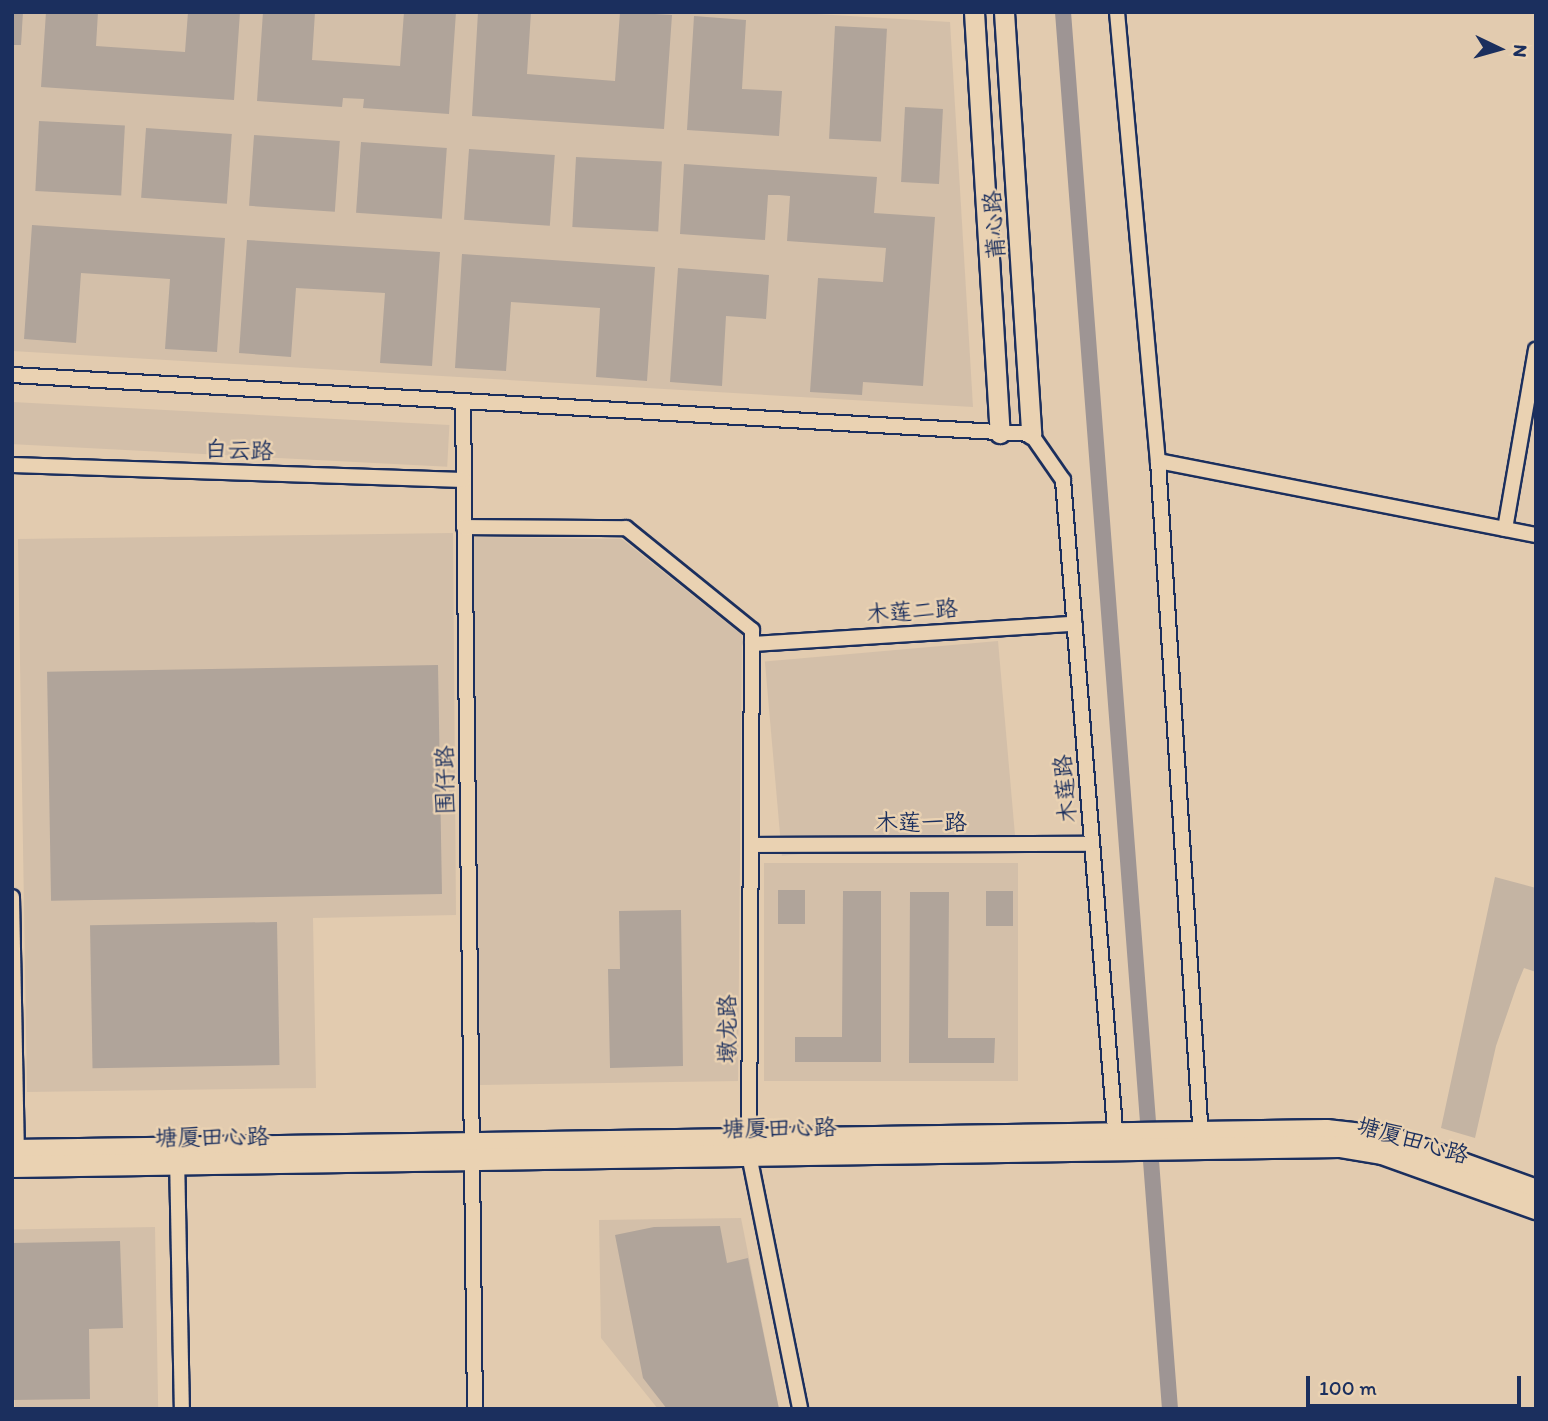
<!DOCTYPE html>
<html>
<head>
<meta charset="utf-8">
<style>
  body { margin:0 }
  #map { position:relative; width:1548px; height:1421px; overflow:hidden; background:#e2cbaf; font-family:Itim,"LXGW WenKai TC",sans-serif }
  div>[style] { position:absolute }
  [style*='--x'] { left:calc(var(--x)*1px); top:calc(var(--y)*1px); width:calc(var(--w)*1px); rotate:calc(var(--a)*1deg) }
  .built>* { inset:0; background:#d3bfa9; transform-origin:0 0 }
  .green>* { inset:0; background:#c4b4a3 }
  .canal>* { height:16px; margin:-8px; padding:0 8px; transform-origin:8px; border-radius:8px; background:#9e9594 }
  .building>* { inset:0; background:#b0a49a; transform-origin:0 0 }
  .roads { filter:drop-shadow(2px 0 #1b2f5e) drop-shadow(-2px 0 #1b2f5e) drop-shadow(0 2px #1b2f5e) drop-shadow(0 -2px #1b2f5e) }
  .minor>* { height:14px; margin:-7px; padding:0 7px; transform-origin:7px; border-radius:7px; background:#ead2b2 }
  .tertiary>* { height:19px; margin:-9.5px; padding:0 9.5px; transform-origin:9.5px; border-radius:9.5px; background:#ead2b2 }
  .secondary>* { height:21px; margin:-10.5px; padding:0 10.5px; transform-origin:10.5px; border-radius:10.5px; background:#ead2b2 }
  span { translate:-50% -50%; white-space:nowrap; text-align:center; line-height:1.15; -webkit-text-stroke:5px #ead2b2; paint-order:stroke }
  .street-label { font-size:23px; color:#1b2f5e }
  .frame { position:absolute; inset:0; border:14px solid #1b2f5e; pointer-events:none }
  .north { position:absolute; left:1464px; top:14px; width:70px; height:70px; -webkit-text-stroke:5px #ead2b2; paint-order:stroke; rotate:95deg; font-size:19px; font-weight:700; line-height:28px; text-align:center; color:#1b2f5e }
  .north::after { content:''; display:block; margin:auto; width:24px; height:32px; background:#1b2f5e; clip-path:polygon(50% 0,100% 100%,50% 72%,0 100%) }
  .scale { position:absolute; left:1306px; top:1376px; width:215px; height:32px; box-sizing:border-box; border:4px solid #1b2f5e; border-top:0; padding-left:9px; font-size:21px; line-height:24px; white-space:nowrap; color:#1b2f5e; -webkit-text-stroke:5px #ead2b2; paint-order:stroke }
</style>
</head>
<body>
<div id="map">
  <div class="built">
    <div style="clip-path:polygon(12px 12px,783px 12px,950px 22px,973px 407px,12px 351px)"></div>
    <div style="left:12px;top:402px;width:438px;height:42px;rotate:3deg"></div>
    <div style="clip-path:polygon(453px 533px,456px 915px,313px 918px,316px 1088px,27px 1092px,18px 539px)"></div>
    <div style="clip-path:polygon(473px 537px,622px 539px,742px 635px,738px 1081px,480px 1085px)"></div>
    <div style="left:998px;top:641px;width:195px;height:234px;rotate:85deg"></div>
    <div style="left:764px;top:863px;width:254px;height:218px"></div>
    <div style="clip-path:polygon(741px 1218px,779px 1409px,658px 1409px,601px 1338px,599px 1220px)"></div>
    <div style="left:155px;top:1227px;width:182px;height:143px;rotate:89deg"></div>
  </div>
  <div class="green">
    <div style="clip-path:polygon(1495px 877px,1536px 888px,1536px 972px,1524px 968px,1517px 985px,1496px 1046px,1475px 1138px,1441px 1128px)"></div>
  </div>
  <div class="canal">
    <div style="--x:1063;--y:12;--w:1401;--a:85.62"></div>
  </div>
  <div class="building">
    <div style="clip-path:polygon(12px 12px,23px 12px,21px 45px,12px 45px)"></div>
    <div style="clip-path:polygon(46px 12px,98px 12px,96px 46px,185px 52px,188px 12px,240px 12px,234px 100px,41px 87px)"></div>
    <div style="clip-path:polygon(263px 12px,315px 12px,312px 60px,400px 66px,404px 12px,456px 12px,449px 114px,363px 108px,364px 99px,343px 98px,342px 107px,257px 101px)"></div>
    <div style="clip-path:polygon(478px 12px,531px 12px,527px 74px,615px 81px,620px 12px,672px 15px,664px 129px,472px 116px)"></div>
    <div style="clip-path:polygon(694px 16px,746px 20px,742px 89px,782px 91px,779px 136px,687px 130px)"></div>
    <div style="left:835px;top:26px;width:52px;height:113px;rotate:3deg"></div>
    <div style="left:905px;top:107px;width:38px;height:75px;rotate:3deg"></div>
    <div style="left:39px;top:121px;width:86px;height:70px;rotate:3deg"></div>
    <div style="left:146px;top:128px;width:86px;height:70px;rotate:4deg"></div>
    <div style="left:254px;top:135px;width:86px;height:71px;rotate:4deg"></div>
    <div style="left:361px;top:142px;width:86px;height:71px;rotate:4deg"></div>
    <div style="left:469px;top:149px;width:86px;height:71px;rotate:4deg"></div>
    <div style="left:576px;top:157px;width:86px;height:70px;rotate:3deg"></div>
    <div style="clip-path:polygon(684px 164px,877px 177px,874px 213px,935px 217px,923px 386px,863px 382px,862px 395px,810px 392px,818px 278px,883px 282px,886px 248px,787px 241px,790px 196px,779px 195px,768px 195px,765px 240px,680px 234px)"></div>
    <div style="clip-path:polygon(32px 225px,225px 238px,217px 352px,165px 349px,170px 279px,81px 273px,76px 343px,24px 339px)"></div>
    <div style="clip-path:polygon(247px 240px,440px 252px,432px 366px,380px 363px,385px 293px,296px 288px,291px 357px,239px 353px)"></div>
    <div style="clip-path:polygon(462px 254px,655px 267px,647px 381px,596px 377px,600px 308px,511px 302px,506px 371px,455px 368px)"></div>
    <div style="clip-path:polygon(678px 268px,769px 275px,766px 319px,726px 316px,722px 386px,670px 382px)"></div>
    <div style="left:438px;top:665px;width:229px;height:391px;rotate:89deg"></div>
    <div style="left:778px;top:890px;width:27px;height:34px"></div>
    <div style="clip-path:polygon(843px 891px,881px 891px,881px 1062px,795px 1062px,795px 1037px,842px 1037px)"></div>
    <div style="left:986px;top:891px;width:27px;height:35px"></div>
    <div style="clip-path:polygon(910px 892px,949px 892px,948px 1038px,995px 1038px,994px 1063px,909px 1063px)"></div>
    <div style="clip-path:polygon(681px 910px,683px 1066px,610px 1068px,608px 969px,620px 969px,619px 911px)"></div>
    <div style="left:277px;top:922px;width:143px;height:187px;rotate:89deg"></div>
    <div style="clip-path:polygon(720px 1226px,727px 1263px,748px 1258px,779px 1409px,667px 1409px,643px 1378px,615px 1235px,654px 1227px)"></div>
    <div style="clip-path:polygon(120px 1241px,123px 1328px,89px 1329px,90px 1399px,12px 1400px,12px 1243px)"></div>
  </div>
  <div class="roads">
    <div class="minor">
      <div style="--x:1117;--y:12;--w:451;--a:84.8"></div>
      <div style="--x:1158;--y:461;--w:678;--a:86.37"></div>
      <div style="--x:12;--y:375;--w:1021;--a:3.31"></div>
      <div style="--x:1031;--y:434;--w:56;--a:55.2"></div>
      <div style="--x:1063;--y:480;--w:663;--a:85.42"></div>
      <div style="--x:463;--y:401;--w:1008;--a:89.32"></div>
      <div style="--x:1158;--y:461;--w:385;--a:11.1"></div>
      <div style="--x:12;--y:465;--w:452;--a:1.9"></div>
      <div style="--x:464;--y:527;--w:162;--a:0.4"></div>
      <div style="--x:626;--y:528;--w:162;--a:39"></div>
      <div style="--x:752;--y:630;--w:525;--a:90.33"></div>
      <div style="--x:749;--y:1155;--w:259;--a:78.6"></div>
      <div style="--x:1505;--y:529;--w:182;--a:-80.2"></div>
      <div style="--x:752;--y:644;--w:323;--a:-3.6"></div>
      <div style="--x:751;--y:845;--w:341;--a:-0.2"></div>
      <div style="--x:12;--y:897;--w:261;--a:88.9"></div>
      <div style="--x:177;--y:1155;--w:254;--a:88.9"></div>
    </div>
    <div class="tertiary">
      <div style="--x:974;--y:12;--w:422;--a:86.5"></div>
      <div style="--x:1004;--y:12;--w:423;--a:86.3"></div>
    </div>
    <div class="secondary">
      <div style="--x:12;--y:1150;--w:1314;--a:-0.87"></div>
      <div style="--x:1326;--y:1130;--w:63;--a:6.3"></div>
      <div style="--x:1389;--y:1137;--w:156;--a:19.8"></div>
      <div style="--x:12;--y:1166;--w:1327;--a:-0.86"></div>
      <div style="--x:1339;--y:1146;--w:44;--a:9.2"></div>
      <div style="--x:1382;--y:1153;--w:164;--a:19.7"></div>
    </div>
  </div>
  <div class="street-label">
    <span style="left:994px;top:225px;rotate:-94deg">莆心路</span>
    <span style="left:239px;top:450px;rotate:2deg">白云路</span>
    <span style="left:912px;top:611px;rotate:-4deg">木莲二路</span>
    <span style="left:445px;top:780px;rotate:-91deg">围仔路</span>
    <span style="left:1065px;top:789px;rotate:-95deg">木莲路</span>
    <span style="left:921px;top:822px">木莲一路</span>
    <span style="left:727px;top:1029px;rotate:-90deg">墩龙路</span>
    <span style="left:779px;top:1128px;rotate:-1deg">塘厦田心路</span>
    <span style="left:212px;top:1137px;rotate:-1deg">塘厦田心路</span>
    <span style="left:1413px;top:1140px;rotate:16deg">塘厦田心路</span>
  </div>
  <div class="frame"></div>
  <div class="north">N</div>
  <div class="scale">100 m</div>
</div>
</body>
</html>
